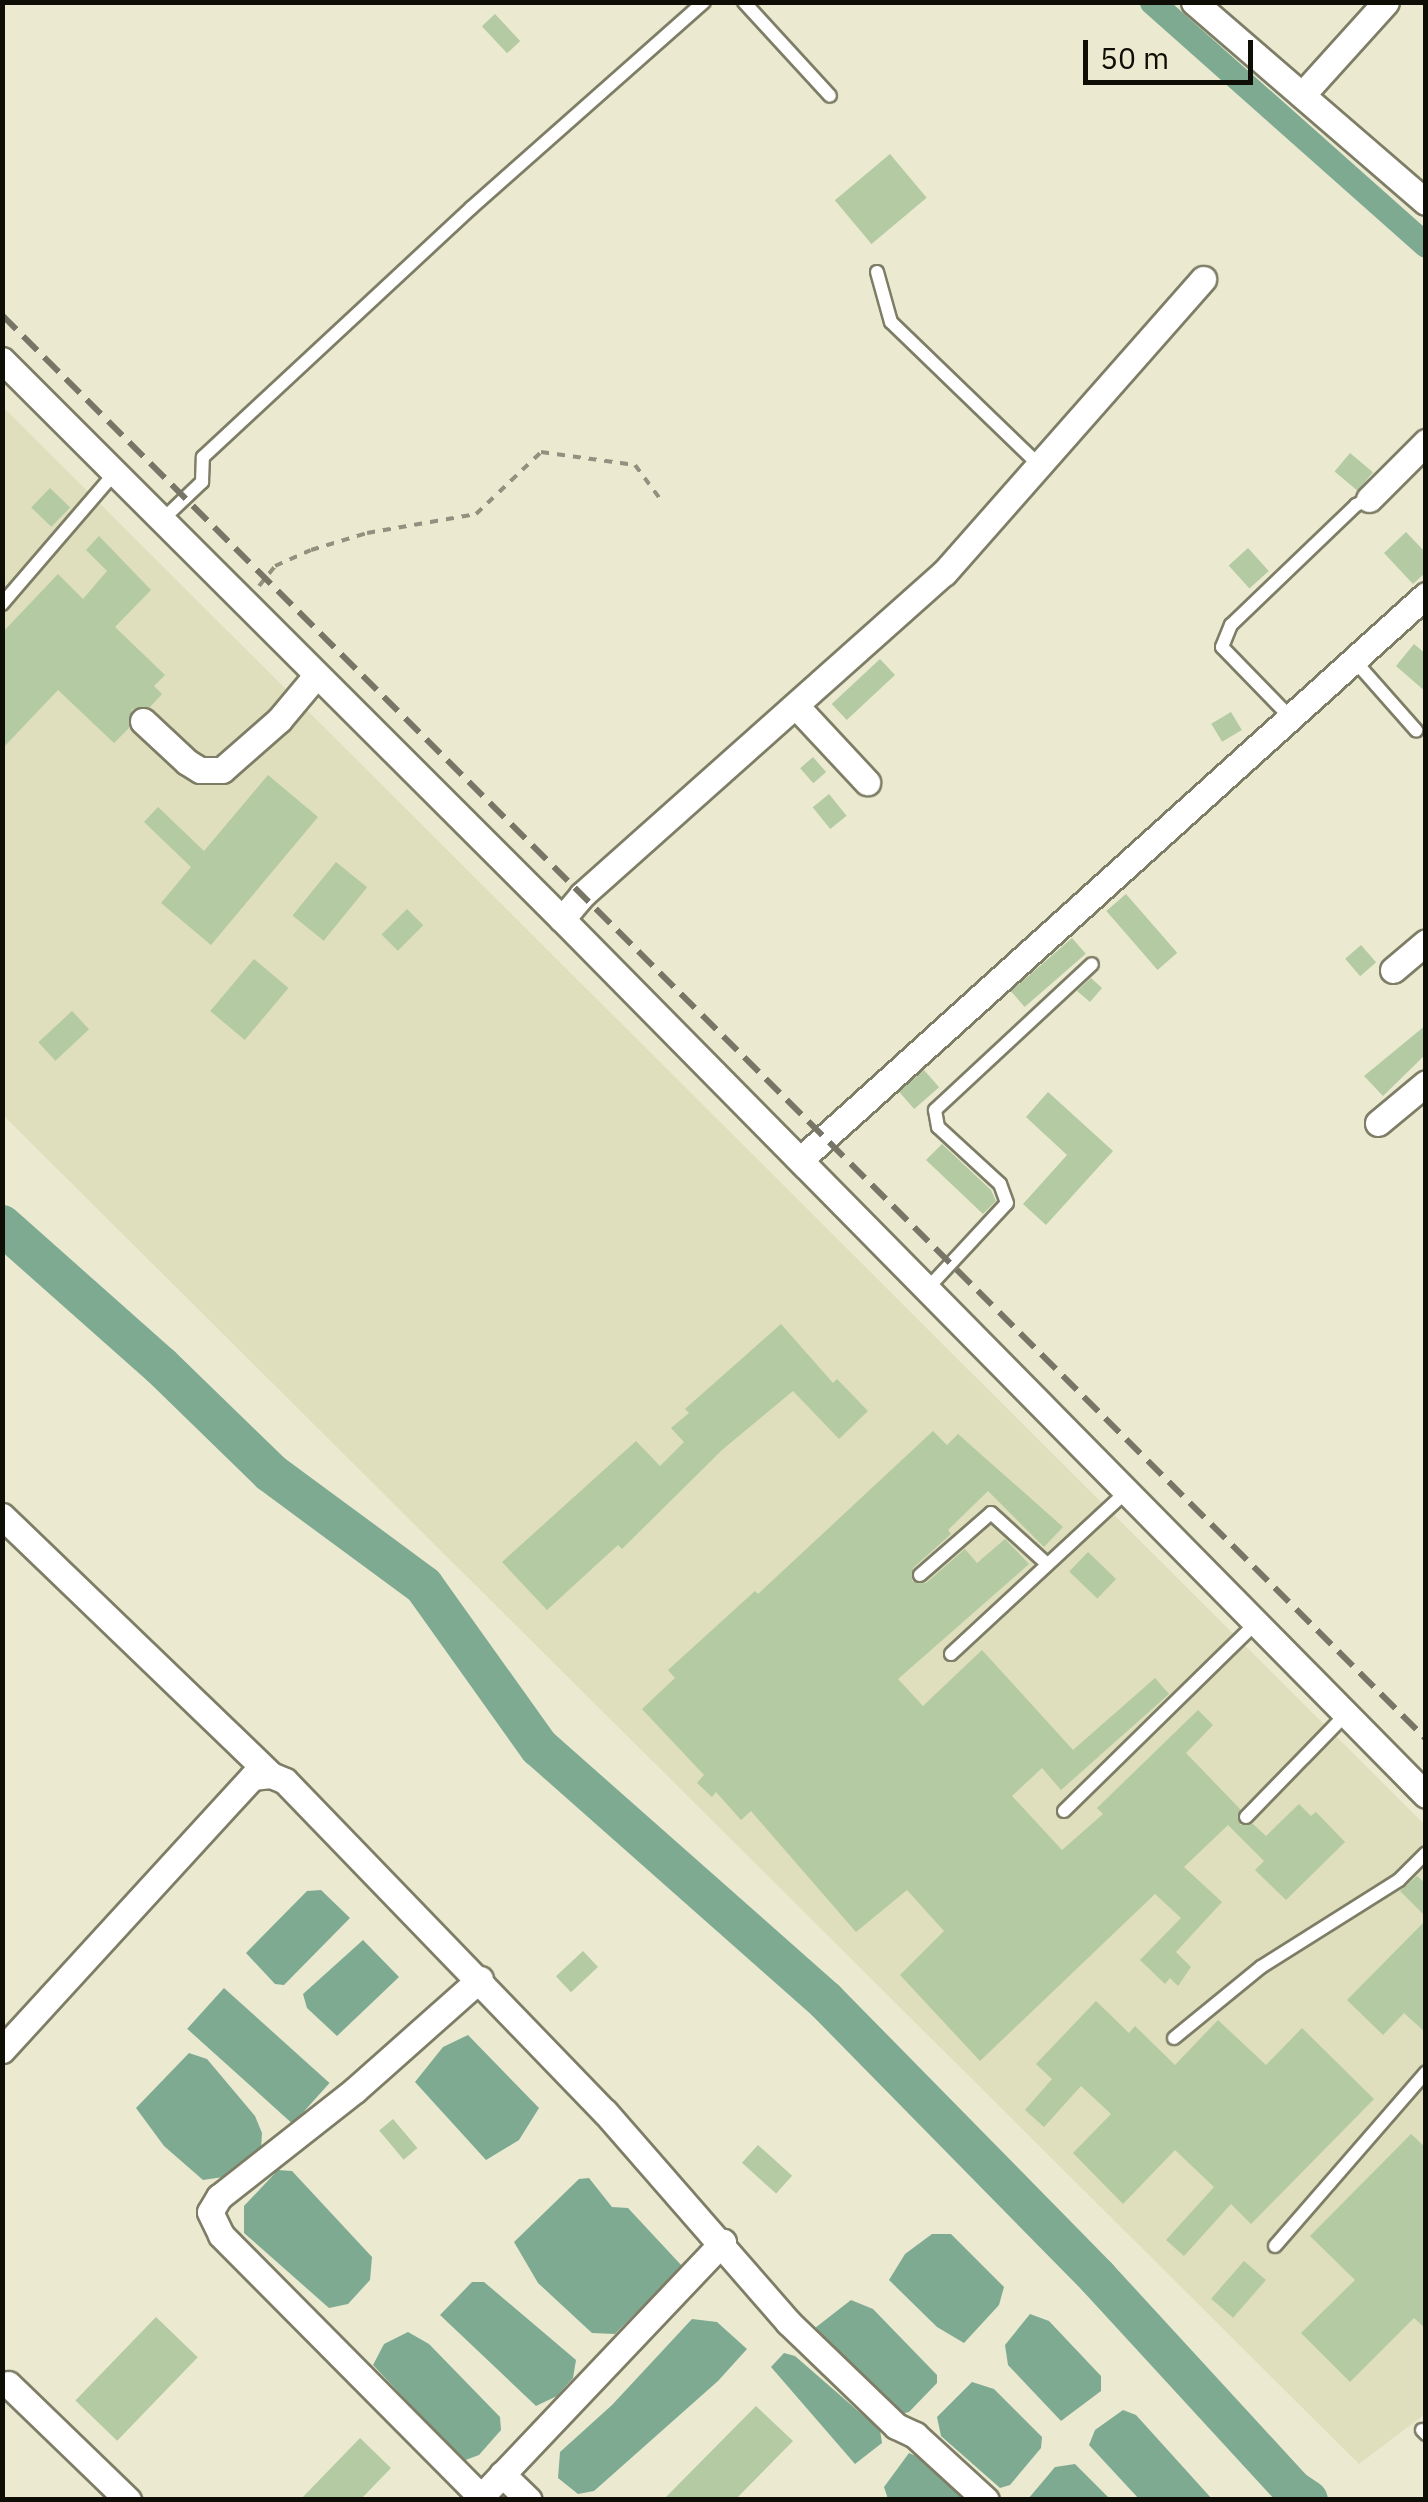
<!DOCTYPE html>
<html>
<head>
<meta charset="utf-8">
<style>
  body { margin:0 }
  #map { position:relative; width:1428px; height:2502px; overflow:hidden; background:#ebead0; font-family:"IBM Plex Sans",sans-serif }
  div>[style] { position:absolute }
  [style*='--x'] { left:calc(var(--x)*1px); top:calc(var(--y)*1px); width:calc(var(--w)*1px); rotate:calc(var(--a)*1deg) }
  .built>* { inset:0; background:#dfdebd }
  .water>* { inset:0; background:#7eaa92; transform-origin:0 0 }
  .canal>* { height:25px; margin:-12.5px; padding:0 12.5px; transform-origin:12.5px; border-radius:12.5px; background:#7eaa92 }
  .river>* { height:40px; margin:-20px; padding:0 20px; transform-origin:20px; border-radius:20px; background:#7eaa92 }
  .building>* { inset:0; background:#b3caa3; transform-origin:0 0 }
  .path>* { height:4px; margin-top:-2px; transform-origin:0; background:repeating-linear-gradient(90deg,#92917f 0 8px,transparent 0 16px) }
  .roads { filter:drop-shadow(2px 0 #7e7d66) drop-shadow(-2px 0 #7e7d66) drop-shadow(0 2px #7e7d66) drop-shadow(0 -2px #7e7d66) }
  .service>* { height:12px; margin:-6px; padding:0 6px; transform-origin:6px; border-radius:6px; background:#fff }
  .minor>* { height:25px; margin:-12.5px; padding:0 12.5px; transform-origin:12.5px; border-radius:12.5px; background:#fff }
  .rail>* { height:6px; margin-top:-3px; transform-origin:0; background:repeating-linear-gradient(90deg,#777666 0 20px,transparent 0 30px) }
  span { translate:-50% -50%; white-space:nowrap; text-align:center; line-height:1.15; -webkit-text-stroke:8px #ebead0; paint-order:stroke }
  .frame { position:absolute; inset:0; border:5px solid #0e0d06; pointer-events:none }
  .scale { position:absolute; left:1083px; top:40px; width:170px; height:45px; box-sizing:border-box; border:5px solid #0e0d06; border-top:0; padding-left:12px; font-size:30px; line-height:35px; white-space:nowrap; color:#0e0d06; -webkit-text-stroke:8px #ebead0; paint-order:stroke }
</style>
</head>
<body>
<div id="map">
  <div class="built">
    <div style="clip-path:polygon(2px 406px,1425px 1825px,1425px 2414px,1359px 2464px,3px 1115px)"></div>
  </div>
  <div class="water">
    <div style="clip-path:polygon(321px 1890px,350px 1918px,284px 1985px,275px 1984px,246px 1953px,307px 1891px)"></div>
    <div style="clip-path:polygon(363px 1940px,399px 1977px,337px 2036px,307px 2008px,303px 1994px)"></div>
    <div style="left:224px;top:1988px;width:142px;height:55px;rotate:42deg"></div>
    <div style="clip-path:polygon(468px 2035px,539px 2108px,519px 2140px,486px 2160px,415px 2082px,443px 2047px)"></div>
    <div style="clip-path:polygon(189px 2053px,207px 2059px,255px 2116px,262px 2133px,261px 2149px,230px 2176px,203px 2180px,164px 2146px,136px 2108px)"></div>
    <div style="clip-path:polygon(278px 2170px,292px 2171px,372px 2257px,370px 2280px,348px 2304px,329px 2308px,244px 2233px,244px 2206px)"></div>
    <div style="clip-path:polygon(589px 2178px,612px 2207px,628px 2208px,682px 2266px,615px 2334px,592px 2333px,538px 2283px,514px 2242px,579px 2179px)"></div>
    <div style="clip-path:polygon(932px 2234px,951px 2234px,1004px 2287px,999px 2305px,964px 2343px,937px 2327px,889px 2280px,905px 2254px)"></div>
    <div style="clip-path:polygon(472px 2282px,484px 2282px,576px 2360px,573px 2378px,557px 2396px,536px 2406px,440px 2315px)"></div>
    <div style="clip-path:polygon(851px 2300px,873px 2309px,937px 2375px,937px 2383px,909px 2412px,897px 2415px,816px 2341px,815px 2328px)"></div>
    <div style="clip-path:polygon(1030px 2314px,1049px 2321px,1101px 2376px,1101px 2391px,1061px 2421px,1008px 2365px,1005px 2345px)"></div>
    <div style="clip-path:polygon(692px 2319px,717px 2322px,747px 2349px,718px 2381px,594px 2491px,578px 2494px,558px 2478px,560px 2452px,612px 2405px)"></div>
    <div style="clip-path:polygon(408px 2332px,429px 2344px,500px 2417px,501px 2430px,479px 2455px,463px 2461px,373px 2365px,384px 2344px)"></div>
    <div style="clip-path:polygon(784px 2353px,795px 2356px,880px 2430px,882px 2443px,855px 2464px,771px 2367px)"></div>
    <div style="clip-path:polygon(972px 2382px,994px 2389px,1042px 2437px,1041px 2448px,1010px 2485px,1000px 2488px,941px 2436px,937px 2417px)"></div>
    <div style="clip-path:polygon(1123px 2410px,1136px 2415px,1212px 2499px,1139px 2499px,1089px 2445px,1095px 2430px)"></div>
    <div style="clip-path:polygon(909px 2453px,921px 2458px,965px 2499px,888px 2499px,884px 2487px)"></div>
    <div style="clip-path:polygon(1075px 2464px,1110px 2499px,1028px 2499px,1055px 2467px)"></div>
  </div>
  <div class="canal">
    <div style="--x:1152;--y:2;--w:366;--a:41.6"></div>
  </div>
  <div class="river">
    <div style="--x:2;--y:1225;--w:213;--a:41.6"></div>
    <div style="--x:161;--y:1366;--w:153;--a:44.2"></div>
    <div style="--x:271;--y:1473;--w:190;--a:36.4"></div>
    <div style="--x:424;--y:1586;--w:198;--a:54.5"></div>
    <div style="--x:539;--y:1747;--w:383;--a:41.5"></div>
    <div style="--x:826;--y:2001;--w:388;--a:45.5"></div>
    <div style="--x:1098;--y:2278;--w:288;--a:47.4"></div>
    <div style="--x:1293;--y:2490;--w:18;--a:34"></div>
  </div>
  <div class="building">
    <div style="left:495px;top:14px;width:37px;height:18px;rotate:47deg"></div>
    <div style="left:890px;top:154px;width:57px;height:72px;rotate:50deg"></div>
    <div style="left:1350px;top:453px;width:30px;height:24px;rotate:40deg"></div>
    <div style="left:50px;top:488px;width:28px;height:27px;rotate:44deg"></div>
    <div style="clip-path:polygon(1406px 532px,1426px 553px,1426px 572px,1413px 584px,1384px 553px)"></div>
    <div style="clip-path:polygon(99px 536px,151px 590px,115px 627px,165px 675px,154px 686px,162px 694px,150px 707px,132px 709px,129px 728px,114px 743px,58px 690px,2px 749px,2px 633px,58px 574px,83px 599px,107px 571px,86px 550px)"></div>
    <div style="left:1248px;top:548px;width:31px;height:26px;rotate:48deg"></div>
    <div style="clip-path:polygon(1414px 644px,1426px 654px,1426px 692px,1396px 666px)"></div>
    <div style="left:880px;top:659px;width:22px;height:66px;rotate:47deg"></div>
    <div style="left:1231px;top:712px;width:21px;height:23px;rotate:59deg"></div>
    <div style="left:813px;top:757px;width:20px;height:17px;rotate:49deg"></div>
    <div style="clip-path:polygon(268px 775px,318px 817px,211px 945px,161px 903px,191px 867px,144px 822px,158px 807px,204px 851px)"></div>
    <div style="left:829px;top:794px;width:28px;height:21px;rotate:51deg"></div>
    <div style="left:336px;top:862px;width:40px;height:69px;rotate:39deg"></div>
    <div style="left:1126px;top:894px;width:78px;height:26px;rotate:49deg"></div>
    <div style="left:407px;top:909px;width:23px;height:36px;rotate:45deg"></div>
    <div style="left:1072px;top:938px;width:21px;height:81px;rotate:49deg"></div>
    <div style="left:1361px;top:945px;width:23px;height:21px;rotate:49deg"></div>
    <div style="left:254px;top:959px;width:45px;height:68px;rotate:40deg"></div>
    <div style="clip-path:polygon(1091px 978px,1102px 988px,1090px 1002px,1077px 991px)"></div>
    <div style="left:72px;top:1011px;width:25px;height:46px;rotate:47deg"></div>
    <div style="clip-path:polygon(1426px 1025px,1426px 1054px,1383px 1096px,1364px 1076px)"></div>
    <div style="left:924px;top:1070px;width:23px;height:33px;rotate:49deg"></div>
    <div style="clip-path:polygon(1048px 1092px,1113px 1151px,1046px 1225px,1023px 1204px,1067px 1155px,1026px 1117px)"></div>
    <div style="clip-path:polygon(942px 1144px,991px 1190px,996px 1201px,983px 1214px,926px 1160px)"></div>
    <div style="clip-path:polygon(781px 1324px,833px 1383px,837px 1379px,868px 1411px,839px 1439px,793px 1391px,722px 1450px,622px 1549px,618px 1545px,547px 1610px,502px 1562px,636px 1441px,660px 1466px,684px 1442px,671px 1428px,689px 1413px,685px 1409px)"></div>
    <div style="clip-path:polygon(933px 1431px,947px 1445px,958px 1434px,1063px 1527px,1044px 1547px,988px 1491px,948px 1530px,951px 1534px,913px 1568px,912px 1581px,926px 1583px,965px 1549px,977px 1563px,1005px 1539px,1029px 1564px,898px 1679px,923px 1706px,982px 1650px,1073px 1750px,1155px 1678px,1169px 1694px,1061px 1790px,1042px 1768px,1012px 1796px,1062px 1850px,1103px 1814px,1097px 1808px,1198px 1710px,1213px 1725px,1186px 1753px,1240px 1809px,1240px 1825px,1253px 1824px,1266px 1836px,1299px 1804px,1311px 1816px,1316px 1812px,1345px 1842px,1286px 1900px,1255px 1870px,1264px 1861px,1228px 1825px,1184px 1867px,1222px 1902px,1176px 1952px,1191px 1967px,1178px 1986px,1170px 1978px,1165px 1984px,1140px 1960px,1181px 1918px,1155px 1894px,980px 2061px,900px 1975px,944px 1931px,907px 1890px,856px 1932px,751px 1811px,741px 1820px,716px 1792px,712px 1797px,697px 1783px,704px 1775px,642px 1709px,675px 1678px,668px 1670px,755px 1591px,758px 1594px)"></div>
    <div style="left:1088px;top:1552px;width:39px;height:27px;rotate:44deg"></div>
    <div style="clip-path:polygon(1417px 1876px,1426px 1884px,1426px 1917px,1400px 1891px)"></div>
    <div style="clip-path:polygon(1426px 1920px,1426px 2033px,1404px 2013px,1383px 2035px,1347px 2000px)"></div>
    <div style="left:583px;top:1951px;width:22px;height:37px;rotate:47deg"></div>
    <div style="clip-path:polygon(1096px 2001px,1129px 2033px,1135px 2026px,1175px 2065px,1218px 2020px,1266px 2065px,1302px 2028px,1374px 2099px,1251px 2224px,1231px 2204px,1184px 2256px,1166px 2240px,1214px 2187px,1175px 2150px,1123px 2204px,1073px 2153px,1111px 2114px,1081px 2086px,1044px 2127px,1025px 2110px,1052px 2079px,1036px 2064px)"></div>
    <div style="left:393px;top:2119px;width:38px;height:18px;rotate:50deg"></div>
    <div style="clip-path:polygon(1411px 2134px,1426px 2148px,1426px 2329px,1414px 2318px,1350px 2382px,1301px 2333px,1355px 2280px,1310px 2236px)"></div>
    <div style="left:758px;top:2145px;width:46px;height:24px;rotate:42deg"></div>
    <div style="left:1244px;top:2261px;width:29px;height:50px;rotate:41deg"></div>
    <div style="left:156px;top:2317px;width:58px;height:116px;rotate:44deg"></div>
    <div style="clip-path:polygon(756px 2406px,793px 2441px,735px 2500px,663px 2500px)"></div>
    <div style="clip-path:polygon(360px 2438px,391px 2468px,360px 2500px,300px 2500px)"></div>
  </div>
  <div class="path">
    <div style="--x:259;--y:586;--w:26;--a:-51"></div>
    <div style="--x:275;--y:566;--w:39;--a:-24"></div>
    <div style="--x:311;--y:550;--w:59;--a:-16.9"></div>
    <div style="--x:367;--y:533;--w:111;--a:-9.9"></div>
    <div style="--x:476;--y:514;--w:90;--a:-43.6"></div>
    <div style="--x:541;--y:452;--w:95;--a:7.9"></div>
    <div style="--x:635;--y:465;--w:44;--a:53.4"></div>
  </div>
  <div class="roads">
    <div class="service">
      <div style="--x:744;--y:2;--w:127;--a:47.5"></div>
      <div style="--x:877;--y:272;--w:52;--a:74.4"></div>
      <div style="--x:891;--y:322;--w:206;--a:44"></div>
      <div style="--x:161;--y:521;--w:57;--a:-43.6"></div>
      <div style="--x:202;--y:482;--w:25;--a:-88"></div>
      <div style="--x:203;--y:457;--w:366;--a:-42.9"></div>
      <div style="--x:471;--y:208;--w:311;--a:-41.5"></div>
      <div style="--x:2;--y:604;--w:172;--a:-49.3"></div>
      <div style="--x:1354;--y:660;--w:94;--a:48.5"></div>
      <div style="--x:1291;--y:718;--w:99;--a:-134.2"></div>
      <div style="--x:1222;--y:647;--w:24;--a:-68"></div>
      <div style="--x:1231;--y:625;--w:173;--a:-43.8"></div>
      <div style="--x:1356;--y:505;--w:14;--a:-25"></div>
      <div style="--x:927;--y:1289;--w:117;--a:-47.1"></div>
      <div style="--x:1007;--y:1203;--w:20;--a:-110"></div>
      <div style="--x:1000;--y:1184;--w:84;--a:-137.4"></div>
      <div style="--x:938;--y:1127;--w:17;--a:-100"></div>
      <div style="--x:935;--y:1110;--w:214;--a:-42.9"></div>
      <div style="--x:920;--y:1575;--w:94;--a:-41.1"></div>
      <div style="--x:991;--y:1513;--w:76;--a:42.3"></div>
      <div style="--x:951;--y:1654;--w:238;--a:-42.8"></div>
      <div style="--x:1064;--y:1811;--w:267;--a:-44.4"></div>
      <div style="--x:1246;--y:1817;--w:144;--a:-45.8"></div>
      <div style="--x:1174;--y:2038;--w:112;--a:-39.2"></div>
      <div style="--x:1261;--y:1967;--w:163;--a:-32.2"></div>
      <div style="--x:1399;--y:1880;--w:38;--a:-45"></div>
      <div style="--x:1275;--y:2246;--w:230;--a:-49"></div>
      <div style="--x:1422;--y:2430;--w:6;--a:45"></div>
    </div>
    <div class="minor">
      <div style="--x:1194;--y:2;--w:306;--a:40.8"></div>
      <div style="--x:1302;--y:95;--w:125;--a:-47.9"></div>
      <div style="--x:2;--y:360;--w:791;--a:44.95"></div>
      <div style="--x:562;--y:919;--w:1230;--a:45.4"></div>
      <div style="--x:1369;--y:499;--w:81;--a:-45"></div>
      <div style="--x:797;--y:707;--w:103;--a:47"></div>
      <div style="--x:143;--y:721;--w:60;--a:43"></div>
      <div style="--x:187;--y:762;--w:15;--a:32"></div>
      <div style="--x:200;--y:770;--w:22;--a:0"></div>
      <div style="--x:222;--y:770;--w:76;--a:-41.3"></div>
      <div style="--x:279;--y:720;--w:56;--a:-50.1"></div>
      <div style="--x:562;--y:919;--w:31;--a:-50"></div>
      <div style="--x:582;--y:895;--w:484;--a:-41.7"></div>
      <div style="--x:944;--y:573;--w:392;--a:-48.6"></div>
      <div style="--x:1393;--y:970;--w:43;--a:-40.3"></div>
      <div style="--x:1378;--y:1123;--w:62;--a:-39.8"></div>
      <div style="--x:800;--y:1160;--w:843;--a:-42.07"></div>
      <div style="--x:2;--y:1516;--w:373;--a:43.9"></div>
      <div style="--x:480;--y:1979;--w:167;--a:138.4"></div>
      <div style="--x:355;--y:2090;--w:173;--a:141.8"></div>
      <div style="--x:219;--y:2197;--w:17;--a:121"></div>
      <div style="--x:210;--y:2212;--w:25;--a:64"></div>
      <div style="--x:221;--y:2235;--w:369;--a:45.2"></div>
      <div style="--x:2;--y:2050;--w:370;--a:-47.5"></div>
      <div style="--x:252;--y:1777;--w:19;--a:-6"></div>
      <div style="--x:271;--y:1775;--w:15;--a:23"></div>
      <div style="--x:285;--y:1781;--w:460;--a:46"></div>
      <div style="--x:605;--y:2112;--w:279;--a:48.9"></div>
      <div style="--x:788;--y:2322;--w:150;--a:43.9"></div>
      <div style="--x:896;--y:2426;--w:21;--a:25"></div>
      <div style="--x:915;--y:2435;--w:96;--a:42.5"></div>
      <div style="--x:8;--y:2384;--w:167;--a:44"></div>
      <div style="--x:502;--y:2474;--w:37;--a:44"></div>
      <div style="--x:478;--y:2500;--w:356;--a:-46.5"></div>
    </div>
  </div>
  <div class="rail">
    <div style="--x:2;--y:315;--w:2014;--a:45"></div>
  </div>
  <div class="frame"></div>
  <div class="scale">50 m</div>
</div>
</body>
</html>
